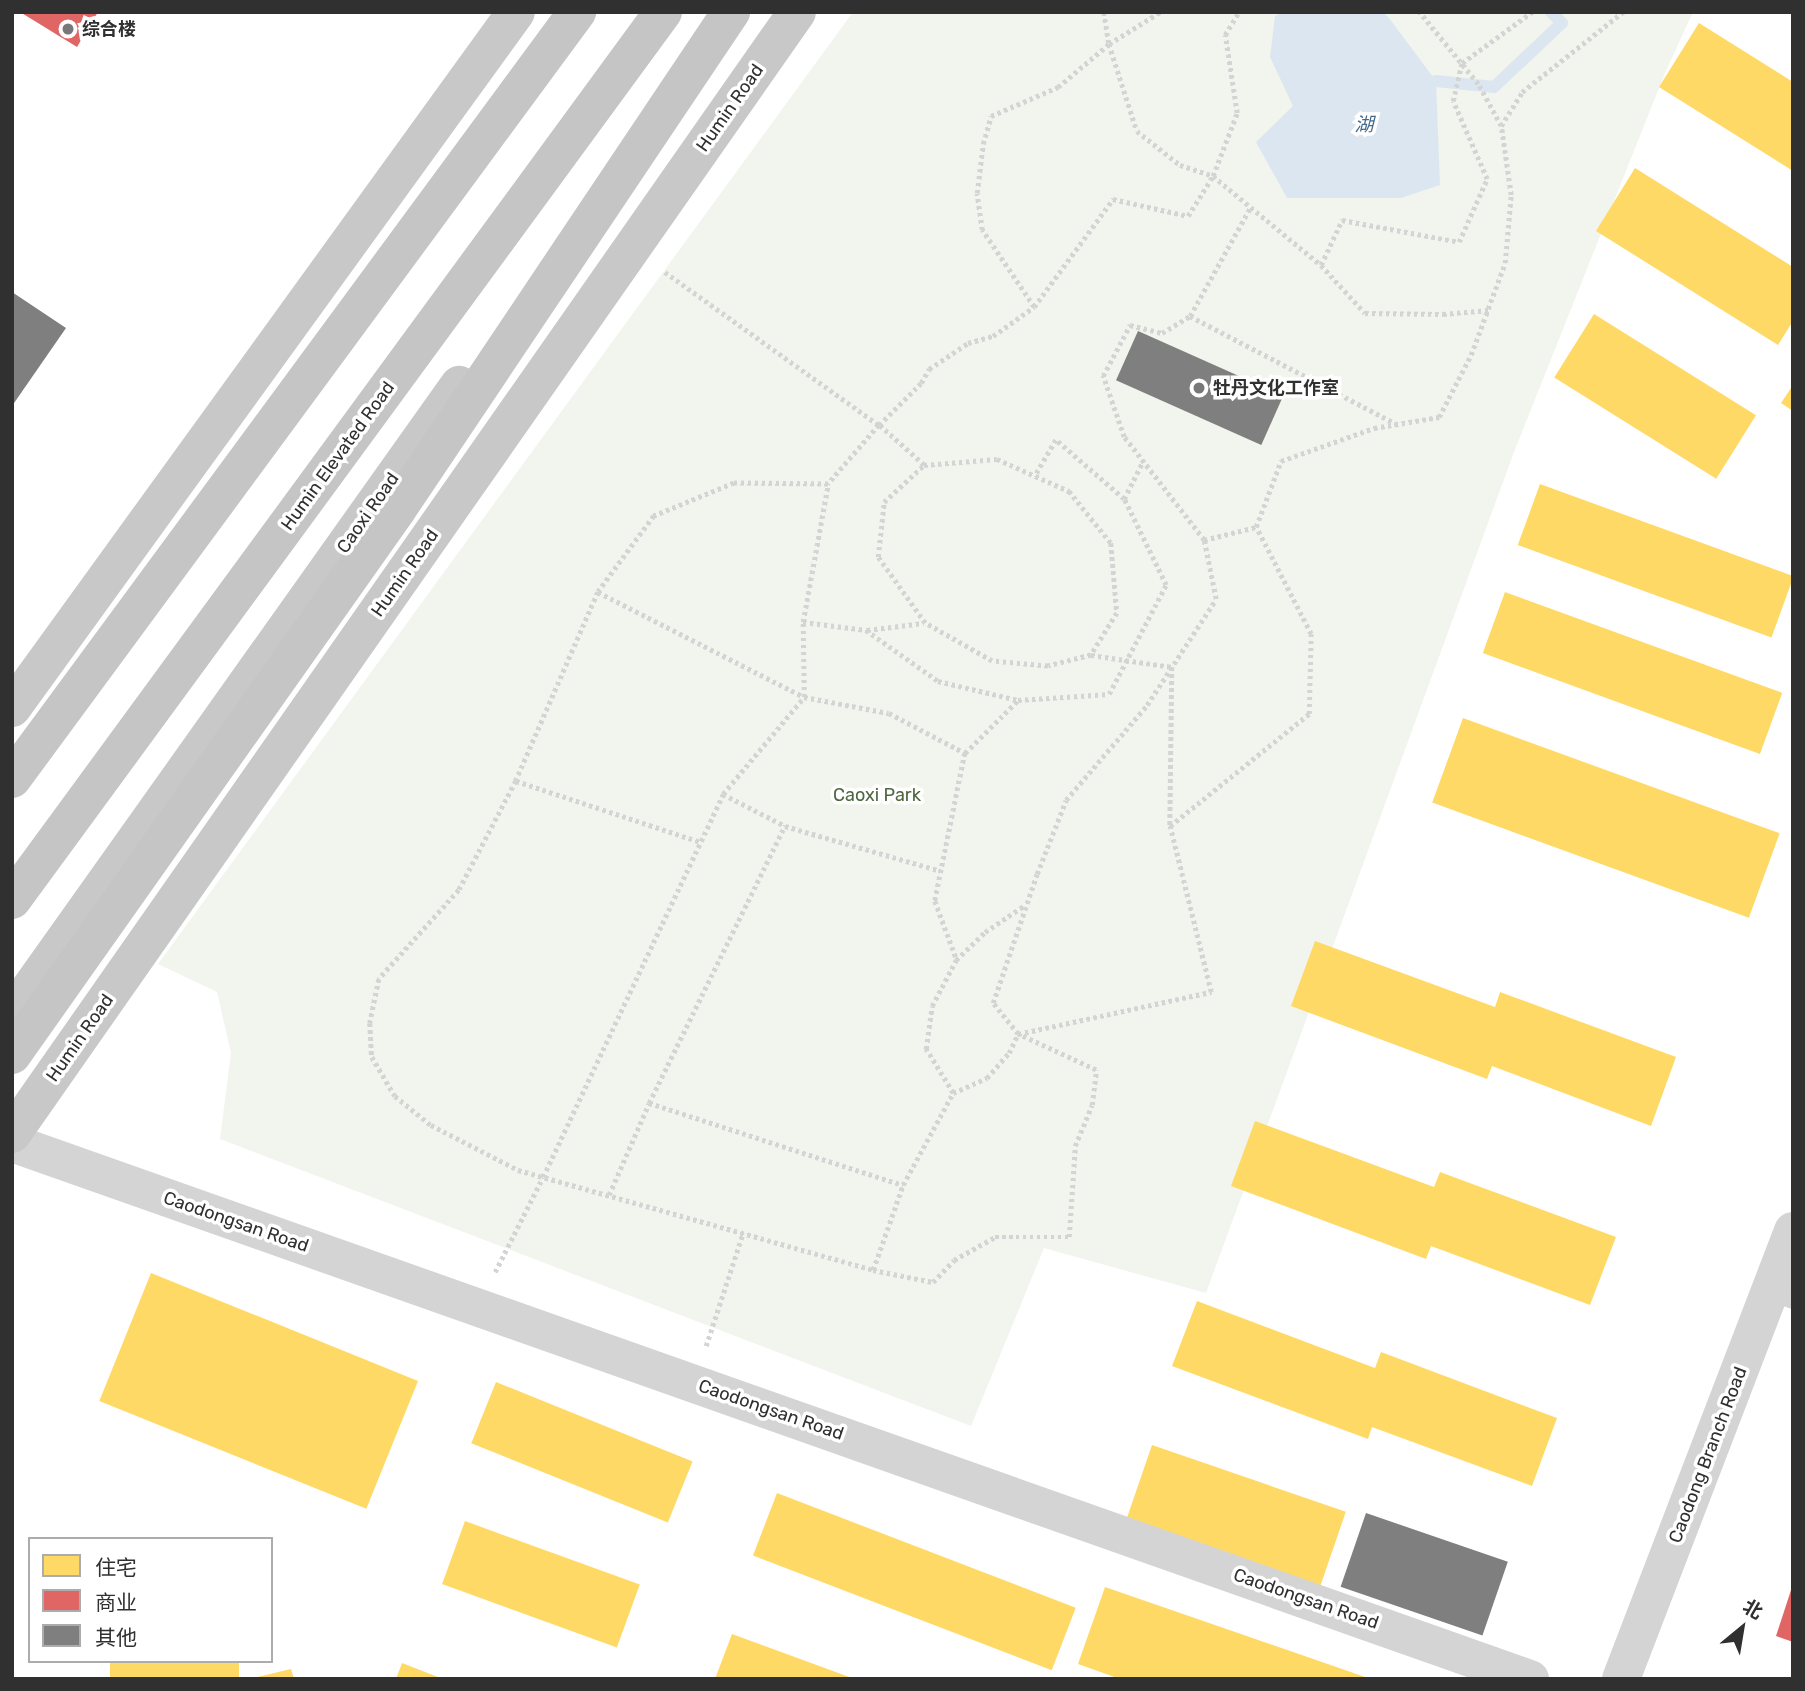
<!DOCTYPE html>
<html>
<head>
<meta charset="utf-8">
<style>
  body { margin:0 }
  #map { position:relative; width:1805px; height:1691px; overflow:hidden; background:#fff; font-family:Rubik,"Noto Sans SC",sans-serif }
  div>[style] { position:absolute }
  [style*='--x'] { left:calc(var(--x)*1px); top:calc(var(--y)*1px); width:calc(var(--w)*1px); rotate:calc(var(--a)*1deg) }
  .green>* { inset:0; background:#f1f5ed }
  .water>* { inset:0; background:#dce6f0 }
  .homes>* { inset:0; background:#ffd966; transform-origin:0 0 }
  .shops>* { inset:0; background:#e06666 }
  .stream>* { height:12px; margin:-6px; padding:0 6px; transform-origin:6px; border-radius:6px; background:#dce6f0 }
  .building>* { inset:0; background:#7f7f7f; transform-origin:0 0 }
  .path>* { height:4.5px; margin-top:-2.25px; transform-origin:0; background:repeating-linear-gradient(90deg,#d4d4d4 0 3.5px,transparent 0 7px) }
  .service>* { height:21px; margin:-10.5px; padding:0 10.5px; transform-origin:10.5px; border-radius:10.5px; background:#d4d4d4 }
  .minor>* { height:38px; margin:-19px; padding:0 19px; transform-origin:19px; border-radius:19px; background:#d4d4d4 }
  .primary>* { height:38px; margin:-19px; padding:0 19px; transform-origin:19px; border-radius:19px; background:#c8c8c8 }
  .trunk>* { height:38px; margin:-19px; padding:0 19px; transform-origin:19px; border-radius:19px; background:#c5c5c5 }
  .dots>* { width:19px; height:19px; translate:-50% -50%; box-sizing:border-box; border:4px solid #fff; border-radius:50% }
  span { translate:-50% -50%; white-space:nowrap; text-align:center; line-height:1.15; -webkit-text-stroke:7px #fff; paint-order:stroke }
  .poi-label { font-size:18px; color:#303030; font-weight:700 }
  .left { translate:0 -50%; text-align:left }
  .street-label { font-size:18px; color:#303030 }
  .park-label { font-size:18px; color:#506840 }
  .water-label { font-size:19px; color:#446a8c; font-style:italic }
  .frame { position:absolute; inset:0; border:14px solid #303030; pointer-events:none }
  .legend { position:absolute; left:28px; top:1537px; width:245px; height:126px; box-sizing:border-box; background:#fff; border:2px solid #acacac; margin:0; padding:9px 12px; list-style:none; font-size:21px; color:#303030 }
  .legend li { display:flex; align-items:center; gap:14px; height:35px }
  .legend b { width:35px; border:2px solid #acacac }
  .north { position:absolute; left:1707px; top:1593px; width:70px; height:70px; -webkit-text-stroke:5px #fff; paint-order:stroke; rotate:30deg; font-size:19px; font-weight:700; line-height:28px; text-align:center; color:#303030 }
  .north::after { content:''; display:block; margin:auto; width:24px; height:32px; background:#303030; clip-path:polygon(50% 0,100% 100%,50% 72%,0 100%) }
</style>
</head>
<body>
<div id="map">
  <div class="green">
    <div style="clip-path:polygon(853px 12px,1693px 12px,1665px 73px,1514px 452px,1206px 1293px,1044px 1248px,971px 1426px,220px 1139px,231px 1053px,217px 992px,158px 964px)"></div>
  </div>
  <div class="water">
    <div style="clip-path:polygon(1282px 12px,1383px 12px,1389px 18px,1436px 81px,1440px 185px,1401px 198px,1287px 198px,1256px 142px,1293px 106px,1270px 57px,1275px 16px)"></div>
  </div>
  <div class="homes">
    <div style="clip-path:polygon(1699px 23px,1793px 82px,1793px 171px,1659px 87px)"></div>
    <div style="clip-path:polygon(1635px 168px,1793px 267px,1793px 321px,1778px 345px,1596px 231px)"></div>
    <div style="left:1594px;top:314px;width:191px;height:75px;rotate:32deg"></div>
    <div style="clip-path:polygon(1793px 385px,1793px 411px,1781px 403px)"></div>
    <div style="left:1540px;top:484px;width:270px;height:65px;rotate:20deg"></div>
    <div style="left:1505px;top:592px;width:295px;height:65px;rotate:20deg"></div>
    <div style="left:1463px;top:718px;width:337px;height:90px;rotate:20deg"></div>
    <div style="clip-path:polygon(1315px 941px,1495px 1007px,1500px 992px,1676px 1057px,1651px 1126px,1492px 1066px,1487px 1079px,1291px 1006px)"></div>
    <div style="clip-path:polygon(1255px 1121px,1434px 1187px,1440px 1172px,1616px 1237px,1590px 1305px,1431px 1246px,1426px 1259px,1231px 1186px)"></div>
    <div style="left:151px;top:1273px;width:288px;height:138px;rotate:22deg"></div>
    <div style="clip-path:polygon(1197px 1301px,1375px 1368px,1381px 1352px,1557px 1418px,1532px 1486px,1372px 1427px,1368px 1439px,1172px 1366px)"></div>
    <div style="left:496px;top:1382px;width:212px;height:66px;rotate:22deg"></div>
    <div style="left:1152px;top:1445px;width:205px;height:80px;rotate:19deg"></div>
    <div style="left:777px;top:1493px;width:320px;height:67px;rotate:21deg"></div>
    <div style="left:465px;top:1521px;width:186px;height:67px;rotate:20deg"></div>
    <div style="clip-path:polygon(1105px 1587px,1368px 1678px,1368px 1679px,1120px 1679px,1078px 1664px)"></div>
    <div style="clip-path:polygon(732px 1634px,852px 1678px,852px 1679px,715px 1679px)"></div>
    <div style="left:110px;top:1661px;width:129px;height:18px"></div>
    <div style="clip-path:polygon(402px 1663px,443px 1679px,396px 1679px)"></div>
    <div style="clip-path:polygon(291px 1669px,294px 1679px,253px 1679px,253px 1678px)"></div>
  </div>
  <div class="shops">
    <div style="clip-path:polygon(20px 12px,98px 12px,77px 47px)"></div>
    <div style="clip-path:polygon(1792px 1587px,1793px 1587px,1793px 1642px,1776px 1636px)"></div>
  </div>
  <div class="stream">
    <div style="--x:1436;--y:81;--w:58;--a:5.9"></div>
    <div style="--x:1494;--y:87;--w:93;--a:-43.3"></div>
    <div style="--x:1562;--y:23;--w:16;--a:-135"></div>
  </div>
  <div class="building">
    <div style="clip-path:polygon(12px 292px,66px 328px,12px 406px)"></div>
    <div style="left:1138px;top:331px;width:159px;height:54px;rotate:24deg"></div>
    <div style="left:1366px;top:1513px;width:150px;height:78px;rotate:19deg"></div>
  </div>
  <div class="path">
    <div style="--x:1104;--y:12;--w:32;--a:81"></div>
    <div style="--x:1109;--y:44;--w:91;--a:72.2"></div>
    <div style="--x:1137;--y:131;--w:55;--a:38.3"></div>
    <div style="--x:1180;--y:165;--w:35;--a:18"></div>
    <div style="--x:1213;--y:176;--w:140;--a:39.5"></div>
    <div style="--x:1321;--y:265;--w:65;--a:47.5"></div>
    <div style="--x:1365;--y:313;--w:78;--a:0.7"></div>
    <div style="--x:1443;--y:314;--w:46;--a:-5"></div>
    <div style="--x:1501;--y:126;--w:40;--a:-58"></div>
    <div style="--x:1522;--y:92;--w:129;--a:-38.4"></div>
    <div style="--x:1321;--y:265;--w:50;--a:-65"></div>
    <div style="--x:1342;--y:220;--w:119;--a:10.6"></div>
    <div style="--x:1459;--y:242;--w:69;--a:-66"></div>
    <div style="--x:1487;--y:179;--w:85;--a:-113.6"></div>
    <div style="--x:1453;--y:101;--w:39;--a:-77"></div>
    <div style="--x:1462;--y:63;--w:87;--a:-36.1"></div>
    <div style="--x:665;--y:272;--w:263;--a:35.6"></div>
    <div style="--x:879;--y:425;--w:59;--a:-45"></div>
    <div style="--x:921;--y:383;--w:16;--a:-60"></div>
    <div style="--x:929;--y:369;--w:47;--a:-33.7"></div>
    <div style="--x:968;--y:343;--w:26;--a:-16"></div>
    <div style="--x:993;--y:336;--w:50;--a:-35.3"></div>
    <div style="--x:1034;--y:307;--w:134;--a:-53.8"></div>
    <div style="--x:1113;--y:199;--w:77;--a:12.8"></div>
    <div style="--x:1188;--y:216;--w:47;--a:-58"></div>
    <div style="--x:1213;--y:176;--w:67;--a:-69.1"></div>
    <div style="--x:1237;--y:113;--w:79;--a:-98.7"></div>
    <div style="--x:1225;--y:35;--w:27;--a:-59"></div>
    <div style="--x:1034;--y:307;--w:93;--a:-124"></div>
    <div style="--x:982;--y:230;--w:37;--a:-98"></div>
    <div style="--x:977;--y:193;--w:49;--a:-83"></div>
    <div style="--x:983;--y:144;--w:29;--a:-74"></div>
    <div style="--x:991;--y:116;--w:73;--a:-23.4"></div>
    <div style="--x:1058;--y:87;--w:67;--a:-40.1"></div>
    <div style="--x:1109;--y:44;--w:60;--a:-32.1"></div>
    <div style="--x:1190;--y:316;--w:233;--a:27.6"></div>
    <div style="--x:924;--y:465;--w:73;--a:-4.7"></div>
    <div style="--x:997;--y:459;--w:79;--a:24"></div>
    <div style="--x:1069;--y:491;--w:67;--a:51.1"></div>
    <div style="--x:1111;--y:543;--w:70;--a:85.1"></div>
    <div style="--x:1117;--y:613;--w:49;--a:121.8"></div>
    <div style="--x:1091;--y:655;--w:44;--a:165.7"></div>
    <div style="--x:1048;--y:666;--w:56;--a:-174.9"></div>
    <div style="--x:992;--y:661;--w:77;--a:-150.4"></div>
    <div style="--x:925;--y:623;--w:81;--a:-125.5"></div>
    <div style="--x:878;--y:557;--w:55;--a:-83.8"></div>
    <div style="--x:884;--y:502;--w:54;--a:-42.8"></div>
    <div style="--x:924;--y:465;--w:60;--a:-138.4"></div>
    <div style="--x:879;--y:425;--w:78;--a:130.8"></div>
    <div style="--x:828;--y:484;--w:94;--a:-179.4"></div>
    <div style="--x:734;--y:483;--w:87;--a:157.6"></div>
    <div style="--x:654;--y:516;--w:94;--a:126.4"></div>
    <div style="--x:598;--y:592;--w:206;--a:113.5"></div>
    <div style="--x:516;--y:781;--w:123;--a:117.6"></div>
    <div style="--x:459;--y:890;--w:120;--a:132"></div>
    <div style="--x:379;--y:979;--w:45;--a:101.6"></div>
    <div style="--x:370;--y:1023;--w:34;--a:87"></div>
    <div style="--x:372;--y:1057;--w:45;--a:59.5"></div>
    <div style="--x:395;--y:1096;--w:46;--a:38.9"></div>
    <div style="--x:431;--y:1125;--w:98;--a:27.3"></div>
    <div style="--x:518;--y:1170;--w:369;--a:15.7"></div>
    <div style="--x:873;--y:1270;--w:61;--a:11.3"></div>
    <div style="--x:933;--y:1282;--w:30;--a:-46"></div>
    <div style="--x:954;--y:1260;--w:47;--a:-29.3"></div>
    <div style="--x:995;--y:1237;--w:74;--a:0"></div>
    <div style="--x:1069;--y:1237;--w:91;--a:-86.2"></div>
    <div style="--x:1075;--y:1146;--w:44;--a:-67.5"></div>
    <div style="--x:1092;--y:1105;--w:35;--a:-83"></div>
    <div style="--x:1096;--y:1070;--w:86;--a:-155.2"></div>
    <div style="--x:1018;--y:1034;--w:40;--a:-129"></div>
    <div style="--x:993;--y:1003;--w:136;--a:-71.2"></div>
    <div style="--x:1037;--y:874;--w:79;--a:-68.6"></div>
    <div style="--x:1066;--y:800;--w:125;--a:-49.5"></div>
    <div style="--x:1147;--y:705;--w:126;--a:-56.9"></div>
    <div style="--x:1216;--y:599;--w:60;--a:-101.5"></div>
    <div style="--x:1204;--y:540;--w:54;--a:-14"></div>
    <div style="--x:1256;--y:527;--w:71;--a:-69.3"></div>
    <div style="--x:1281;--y:461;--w:99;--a:-19.5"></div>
    <div style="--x:1374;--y:428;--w:66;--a:-9.6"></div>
    <div style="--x:1439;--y:417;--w:70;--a:-62.7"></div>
    <div style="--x:1471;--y:355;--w:98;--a:-69.7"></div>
    <div style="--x:1505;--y:263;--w:68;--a:-85"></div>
    <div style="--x:1511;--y:195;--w:70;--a:-98.2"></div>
    <div style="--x:1501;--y:126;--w:48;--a:-118.7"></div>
    <div style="--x:1478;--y:84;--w:93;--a:-129.3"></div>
    <div style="--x:1124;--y:499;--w:42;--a:-63.4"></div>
    <div style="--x:1204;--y:540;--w:130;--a:-127.8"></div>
    <div style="--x:1124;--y:437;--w:65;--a:-109"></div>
    <div style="--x:1103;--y:376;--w:58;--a:-62.1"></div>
    <div style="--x:1130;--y:325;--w:33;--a:14"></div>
    <div style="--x:1162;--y:333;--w:33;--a:-31"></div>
    <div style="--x:1190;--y:316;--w:124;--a:-60.9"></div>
    <div style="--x:598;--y:592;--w:231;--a:27"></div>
    <div style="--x:804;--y:697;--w:86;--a:10.7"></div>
    <div style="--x:889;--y:713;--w:86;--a:27.8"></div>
    <div style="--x:965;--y:753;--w:151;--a:101.5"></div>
    <div style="--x:935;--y:901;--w:63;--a:69.6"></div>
    <div style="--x:803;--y:622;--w:64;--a:7.2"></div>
    <div style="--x:866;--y:630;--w:88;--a:35.3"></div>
    <div style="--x:938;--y:681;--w:82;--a:13.4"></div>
    <div style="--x:1018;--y:700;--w:91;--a:-3.8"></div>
    <div style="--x:1109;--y:694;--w:123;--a:-62.4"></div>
    <div style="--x:1166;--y:585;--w:96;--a:-116"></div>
    <div style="--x:1124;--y:499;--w:90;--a:-139.1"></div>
    <div style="--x:1056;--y:440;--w:42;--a:120.3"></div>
    <div style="--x:867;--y:630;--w:57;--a:-7"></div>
    <div style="--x:1091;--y:655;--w:82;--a:8.4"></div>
    <div style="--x:1172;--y:667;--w:159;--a:90.7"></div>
    <div style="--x:965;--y:753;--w:75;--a:-45"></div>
    <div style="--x:516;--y:781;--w:194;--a:18.3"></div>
    <div style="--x:723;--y:794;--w:70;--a:27.3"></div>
    <div style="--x:785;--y:826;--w:162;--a:16.1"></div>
    <div style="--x:953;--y:1093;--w:37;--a:-24"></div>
    <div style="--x:987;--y:1078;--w:33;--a:-49"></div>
    <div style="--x:1009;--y:1053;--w:21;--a:-65"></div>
    <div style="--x:1018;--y:1034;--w:198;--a:-12.3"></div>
    <div style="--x:1211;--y:992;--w:171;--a:-103.9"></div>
    <div style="--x:1170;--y:826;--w:179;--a:-38.9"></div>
    <div style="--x:1309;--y:714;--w:80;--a:-88.6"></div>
    <div style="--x:1311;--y:634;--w:120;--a:-117.2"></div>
    <div style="--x:649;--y:1103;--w:267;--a:17.9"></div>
    <div style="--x:609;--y:1195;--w:100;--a:-66.5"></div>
    <div style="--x:649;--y:1103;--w:309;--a:-63.9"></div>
    <div style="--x:873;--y:1270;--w:90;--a:-70.6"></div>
    <div style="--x:903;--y:1185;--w:105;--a:-61.5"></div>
    <div style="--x:953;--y:1093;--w:52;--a:-121.5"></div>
    <div style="--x:926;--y:1049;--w:43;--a:-82.1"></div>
    <div style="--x:932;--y:1006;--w:52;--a:-62.4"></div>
    <div style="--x:956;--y:960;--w:40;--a:-44"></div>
    <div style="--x:985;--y:932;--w:48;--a:-34"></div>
    <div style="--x:495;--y:1272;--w:106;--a:-63.2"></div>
    <div style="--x:543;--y:1177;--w:423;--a:-64.8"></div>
    <div style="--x:723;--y:794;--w:126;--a:-50.1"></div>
    <div style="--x:804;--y:697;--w:75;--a:-90.8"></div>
    <div style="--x:803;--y:622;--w:140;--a:-79.7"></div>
    <div style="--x:706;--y:1346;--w:119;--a:-71.9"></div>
  </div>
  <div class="service">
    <div style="--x:1772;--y:1290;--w:22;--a:21"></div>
  </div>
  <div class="minor">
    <div style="--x:12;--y:1143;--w:1610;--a:19.45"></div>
    <div style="--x:1621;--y:1679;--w:480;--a:-69"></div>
  </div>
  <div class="primary">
    <div style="--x:12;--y:708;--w:859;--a:-54.09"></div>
    <div style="--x:12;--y:1014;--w:772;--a:-54.6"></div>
    <div style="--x:12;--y:1134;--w:1369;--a:-55.02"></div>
  </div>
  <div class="trunk">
    <div style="--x:12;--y:779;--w:953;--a:-53.62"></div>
    <div style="--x:12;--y:900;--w:1101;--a:-53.75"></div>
    <div style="--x:12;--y:1055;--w:667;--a:-54.76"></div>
    <div style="--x:397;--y:510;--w:600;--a:-56.15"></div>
  </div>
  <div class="dots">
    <div style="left:68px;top:29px;background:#787878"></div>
    <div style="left:1199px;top:388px;background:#787878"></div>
  </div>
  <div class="poi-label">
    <span class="left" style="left:82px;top:29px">综合楼</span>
    <span class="left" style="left:1213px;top:388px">牡丹文化工作室</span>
  </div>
  <div class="street-label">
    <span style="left:730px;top:108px;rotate:-55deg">Humin Road</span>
    <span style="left:338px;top:456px;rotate:-54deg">Humin Elevated Road</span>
    <span style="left:368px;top:513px;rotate:-55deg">Caoxi Road</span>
    <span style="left:405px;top:573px;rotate:-55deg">Humin Road</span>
    <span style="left:80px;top:1038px;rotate:-55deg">Humin Road</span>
    <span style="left:236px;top:1222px;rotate:19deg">Caodongsan Road</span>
    <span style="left:771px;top:1410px;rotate:19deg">Caodongsan Road</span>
    <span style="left:1708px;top:1455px;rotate:-69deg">Caodong Branch Road</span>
    <span style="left:1306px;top:1599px;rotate:19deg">Caodongsan Road</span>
  </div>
  <div class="park-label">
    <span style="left:877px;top:795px">Caoxi Park</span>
  </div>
  <div class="water-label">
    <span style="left:1364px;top:125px">湖</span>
  </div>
  <div class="frame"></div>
  <ul class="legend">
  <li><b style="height:19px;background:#ffd966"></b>住宅</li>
  <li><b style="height:19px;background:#e06666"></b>商业</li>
  <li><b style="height:19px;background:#7f7f7f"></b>其他</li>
  </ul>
  <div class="north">北</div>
</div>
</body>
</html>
